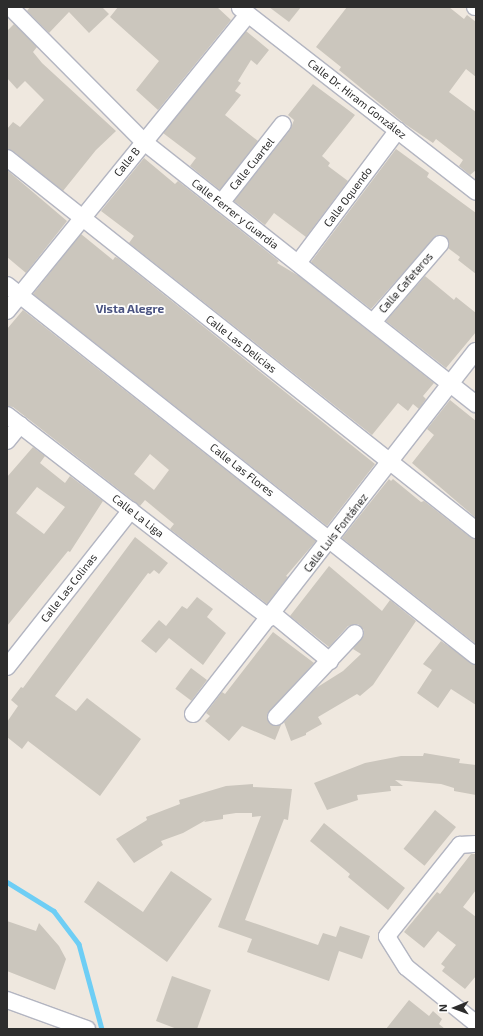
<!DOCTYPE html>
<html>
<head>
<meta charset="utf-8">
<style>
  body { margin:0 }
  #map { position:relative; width:483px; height:1036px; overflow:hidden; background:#efe8df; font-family:"Exo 2",sans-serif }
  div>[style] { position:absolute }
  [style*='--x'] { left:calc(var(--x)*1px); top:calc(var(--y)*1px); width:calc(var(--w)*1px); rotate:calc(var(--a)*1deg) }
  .stream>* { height:4.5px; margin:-2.25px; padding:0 2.25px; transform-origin:2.25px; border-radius:2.25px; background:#6ecef5 }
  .building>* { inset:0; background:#cbc6bd; transform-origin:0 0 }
  .roads { filter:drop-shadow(1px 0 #b3b5c1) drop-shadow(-1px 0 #b3b5c1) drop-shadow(0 1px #b3b5c1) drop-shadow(0 -1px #b3b5c1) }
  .minor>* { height:16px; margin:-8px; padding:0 8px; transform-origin:8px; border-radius:8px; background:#fff }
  span { translate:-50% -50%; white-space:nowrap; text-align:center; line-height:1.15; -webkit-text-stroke:3.5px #fff; paint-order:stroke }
  .street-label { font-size:11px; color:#2d2d2d }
  .neighbourhood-label { font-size:12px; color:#4a5381; font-weight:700 }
  .frame { position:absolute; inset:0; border:8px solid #2d2d2d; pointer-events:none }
  .north { position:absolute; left:435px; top:988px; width:40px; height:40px; -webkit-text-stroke:3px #fff; paint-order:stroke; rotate:269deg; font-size:11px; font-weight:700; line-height:16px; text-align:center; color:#2d2d2d }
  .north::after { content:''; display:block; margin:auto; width:14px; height:18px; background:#2d2d2d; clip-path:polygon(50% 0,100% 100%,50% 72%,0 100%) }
</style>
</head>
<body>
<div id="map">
  <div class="stream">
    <div style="--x:7;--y:882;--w:55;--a:31.7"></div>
    <div style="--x:54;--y:911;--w:41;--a:52.9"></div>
    <div style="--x:79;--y:944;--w:88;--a:74.9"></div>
  </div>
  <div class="building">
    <div style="clip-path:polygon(30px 7px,102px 7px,109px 14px,89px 33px,69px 12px,49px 33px,27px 11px)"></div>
    <div style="clip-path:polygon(118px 7px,217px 7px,231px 20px,158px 110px,136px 90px,159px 61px,110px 17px)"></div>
    <div style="clip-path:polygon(269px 7px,301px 7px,289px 22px)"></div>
    <div style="clip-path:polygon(347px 7px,449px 7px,464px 19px,467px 15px,476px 22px,476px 77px,466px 69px,449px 92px,476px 112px,476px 170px,470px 175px,459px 166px,463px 160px,436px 139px,433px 143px,405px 124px,339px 70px,341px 67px,316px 47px)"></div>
    <div style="clip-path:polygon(14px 24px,37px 47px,33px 52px,42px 63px,116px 131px,96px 150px,63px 191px,13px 151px,7px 149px,7px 129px,13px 122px,20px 127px,44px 100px,25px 81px,17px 89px,7px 78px,7px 31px)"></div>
    <div style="clip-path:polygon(246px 31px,269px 50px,257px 65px,251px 60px,238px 81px,241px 83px,235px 91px,241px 95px,225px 115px,258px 141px,220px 190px,190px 166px,196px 158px,163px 133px)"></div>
    <div style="clip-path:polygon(313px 84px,355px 115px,322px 156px,330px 163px,328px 166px,348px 181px,306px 237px,274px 213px,265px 225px,234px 201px,290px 130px,294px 120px,288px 115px)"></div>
    <div style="clip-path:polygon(396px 149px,429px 173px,427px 177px,476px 213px,476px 274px,458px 260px,460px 257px,448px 248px,446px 237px,437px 235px,371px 309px,311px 262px)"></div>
    <div style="clip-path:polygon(144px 158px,175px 184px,178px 181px,279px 261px,277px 263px,299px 276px,434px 383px,423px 396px,426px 399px,419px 409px,413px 404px,408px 411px,398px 403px,372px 435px,129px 243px,134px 236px,101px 211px)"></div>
    <div style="clip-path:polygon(7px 170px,67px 221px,26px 273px,7px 257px)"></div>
    <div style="clip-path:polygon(81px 234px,113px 260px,115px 257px,118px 258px,375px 464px,327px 526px,33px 294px)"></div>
    <div style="clip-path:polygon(425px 276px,454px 300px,456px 297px,476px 313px,476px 332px,446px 368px,386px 321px)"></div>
    <div style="clip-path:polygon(evenodd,23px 310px,316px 541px,286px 576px,288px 577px,267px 604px,170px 529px,174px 524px,145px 500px,140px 506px,13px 407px,7px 406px,7px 329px,23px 310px,150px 454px,169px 470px,154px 490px,134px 474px,150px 454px)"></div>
    <div style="clip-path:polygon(450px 400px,476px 421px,476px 518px,412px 463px,434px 435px,427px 429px)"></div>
    <div style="clip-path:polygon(evenodd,33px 447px,45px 456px,40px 463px,65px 483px,70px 476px,103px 501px,70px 552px,68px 551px,7px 626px,7px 477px,33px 447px,37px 487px,65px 507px,44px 534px,16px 513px,37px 487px)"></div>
    <div style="clip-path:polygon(389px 479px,391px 481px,393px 479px,421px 502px,424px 501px,470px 537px,476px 539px,476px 644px,342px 538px)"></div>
    <div style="clip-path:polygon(135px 537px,168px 563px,159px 574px,154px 570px,150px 574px,148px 573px,55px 696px,76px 711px,87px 698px,141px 739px,100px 796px,28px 741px,22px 749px,7px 737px,7px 722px,18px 706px,11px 700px,21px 687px,23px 688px)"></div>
    <div style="clip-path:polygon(329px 566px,382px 611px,390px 600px,416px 621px,373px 685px,360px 696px,357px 694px,318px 717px,322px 724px,306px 733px,306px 735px,291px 741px,284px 722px,316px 688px,343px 671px,361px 654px,353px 649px,364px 635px,364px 630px,358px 624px,348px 626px,329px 647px,290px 616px)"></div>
    <div style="clip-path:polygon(197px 597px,213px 609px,207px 617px,226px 633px,203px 665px,169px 638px,156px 653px,141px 641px,159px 620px,166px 626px,182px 606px,187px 609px)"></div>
    <div style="clip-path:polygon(273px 632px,314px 663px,267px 714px,270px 724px,281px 725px,275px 740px,242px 726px,229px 741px,205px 721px,210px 716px,206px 713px,222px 692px,225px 694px)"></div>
    <div style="clip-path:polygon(441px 641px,476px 665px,476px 705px,451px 689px,438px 708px,417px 693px,432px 670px,423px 664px)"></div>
    <div style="left:191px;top:668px;width:20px;height:26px;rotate:37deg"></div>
    <div style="clip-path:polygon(424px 753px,460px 759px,459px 763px,476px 765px,476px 795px,454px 791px,454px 788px,441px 784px,395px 780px,403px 786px,390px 786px,391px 791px,357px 795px,358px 800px,327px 810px,314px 783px,365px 763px,401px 756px,423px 756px)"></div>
    <div style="clip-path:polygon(253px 784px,253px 787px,292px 789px,288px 820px,284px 819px,245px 920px,318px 945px,323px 933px,336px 937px,340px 926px,370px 936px,362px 959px,339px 951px,329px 981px,247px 952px,252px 939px,218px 927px,261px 816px,252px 817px,252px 813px,236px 813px,223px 815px,223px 819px,204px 822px,206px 820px,183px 833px,161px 841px,163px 845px,134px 863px,116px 839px,147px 820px,146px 817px,180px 804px,179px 800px,226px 786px)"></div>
    <div style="left:435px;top:810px;width:27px;height:50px;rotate:39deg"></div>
    <div style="clip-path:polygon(324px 823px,405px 888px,388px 910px,348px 877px,350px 874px,310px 841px)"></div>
    <div style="clip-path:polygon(471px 854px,476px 854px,476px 890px,463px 907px,476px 917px,476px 976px,465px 989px,442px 971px,445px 967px,441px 964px,456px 945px,438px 931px,424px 948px,404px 932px,437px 892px,440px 894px)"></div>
    <div style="clip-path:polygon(171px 871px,212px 899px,167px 962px,84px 902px,98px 881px,143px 912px)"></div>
    <div style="clip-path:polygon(7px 921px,36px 931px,39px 923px,59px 946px,66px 959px,55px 990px,7px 971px)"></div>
    <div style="clip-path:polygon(172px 976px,211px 990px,197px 1029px,177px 1029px,156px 1021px)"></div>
    <div style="clip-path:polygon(409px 1000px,429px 1016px,433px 1011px,442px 1019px,439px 1024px,445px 1029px,386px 1029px)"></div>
  </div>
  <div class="roads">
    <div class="minor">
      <div style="--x:10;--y:7;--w:190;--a:45.2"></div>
      <div style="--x:144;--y:142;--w:423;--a:38.3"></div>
      <div style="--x:475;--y:7;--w:1;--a:0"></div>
      <div style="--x:240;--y:8;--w:299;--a:37.9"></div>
      <div style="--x:7;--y:158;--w:599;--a:38.42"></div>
      <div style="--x:221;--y:203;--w:100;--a:-51.9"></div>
      <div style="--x:298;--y:263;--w:166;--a:-53.1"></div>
      <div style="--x:7;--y:285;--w:598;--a:38.35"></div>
      <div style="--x:7;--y:311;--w:382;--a:-50.9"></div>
      <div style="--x:373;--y:322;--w:103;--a:-49.3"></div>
      <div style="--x:7;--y:415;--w:332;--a:37.7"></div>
      <div style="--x:7;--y:441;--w:21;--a:-51"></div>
      <div style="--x:273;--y:614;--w:74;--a:39.5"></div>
      <div style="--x:7;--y:667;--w:200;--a:-51.7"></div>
      <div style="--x:193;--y:714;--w:460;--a:-52.1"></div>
      <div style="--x:276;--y:717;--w:115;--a:-46.8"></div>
      <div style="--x:7;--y:1000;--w:85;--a:19.9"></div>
      <div style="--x:474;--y:1022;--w:87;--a:-141"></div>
      <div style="--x:406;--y:967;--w:36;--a:-122"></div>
      <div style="--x:387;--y:936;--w:117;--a:-51.3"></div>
      <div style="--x:460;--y:845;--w:16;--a:-4"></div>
    </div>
  </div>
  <div class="street-label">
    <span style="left:357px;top:99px;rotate:38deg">Calle Dr. Hiram González</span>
    <span style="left:127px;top:162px;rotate:-51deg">Calle B</span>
    <span style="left:252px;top:164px;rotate:-51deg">Calle Cuartel</span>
    <span style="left:348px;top:197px;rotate:-53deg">Calle Oquendo</span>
    <span style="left:235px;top:214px;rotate:38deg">Calle Ferrer y Guardia</span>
    <span style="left:406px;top:283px;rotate:-49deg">Calle Cafeteros</span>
    <span style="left:241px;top:344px;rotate:38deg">Calle Las Delicias</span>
    <span style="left:242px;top:470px;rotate:38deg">Calle Las Flores</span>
    <span style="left:138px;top:516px;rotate:38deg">Calle La Liga</span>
    <span style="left:336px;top:533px;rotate:-52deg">Calle Luis Fontánez</span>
    <span style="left:69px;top:588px;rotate:-52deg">Calle Las Colinas</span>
  </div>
  <div class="neighbourhood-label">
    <span style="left:130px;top:309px">Vista Alegre</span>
  </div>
  <div class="frame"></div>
  <div class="north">N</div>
</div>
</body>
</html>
